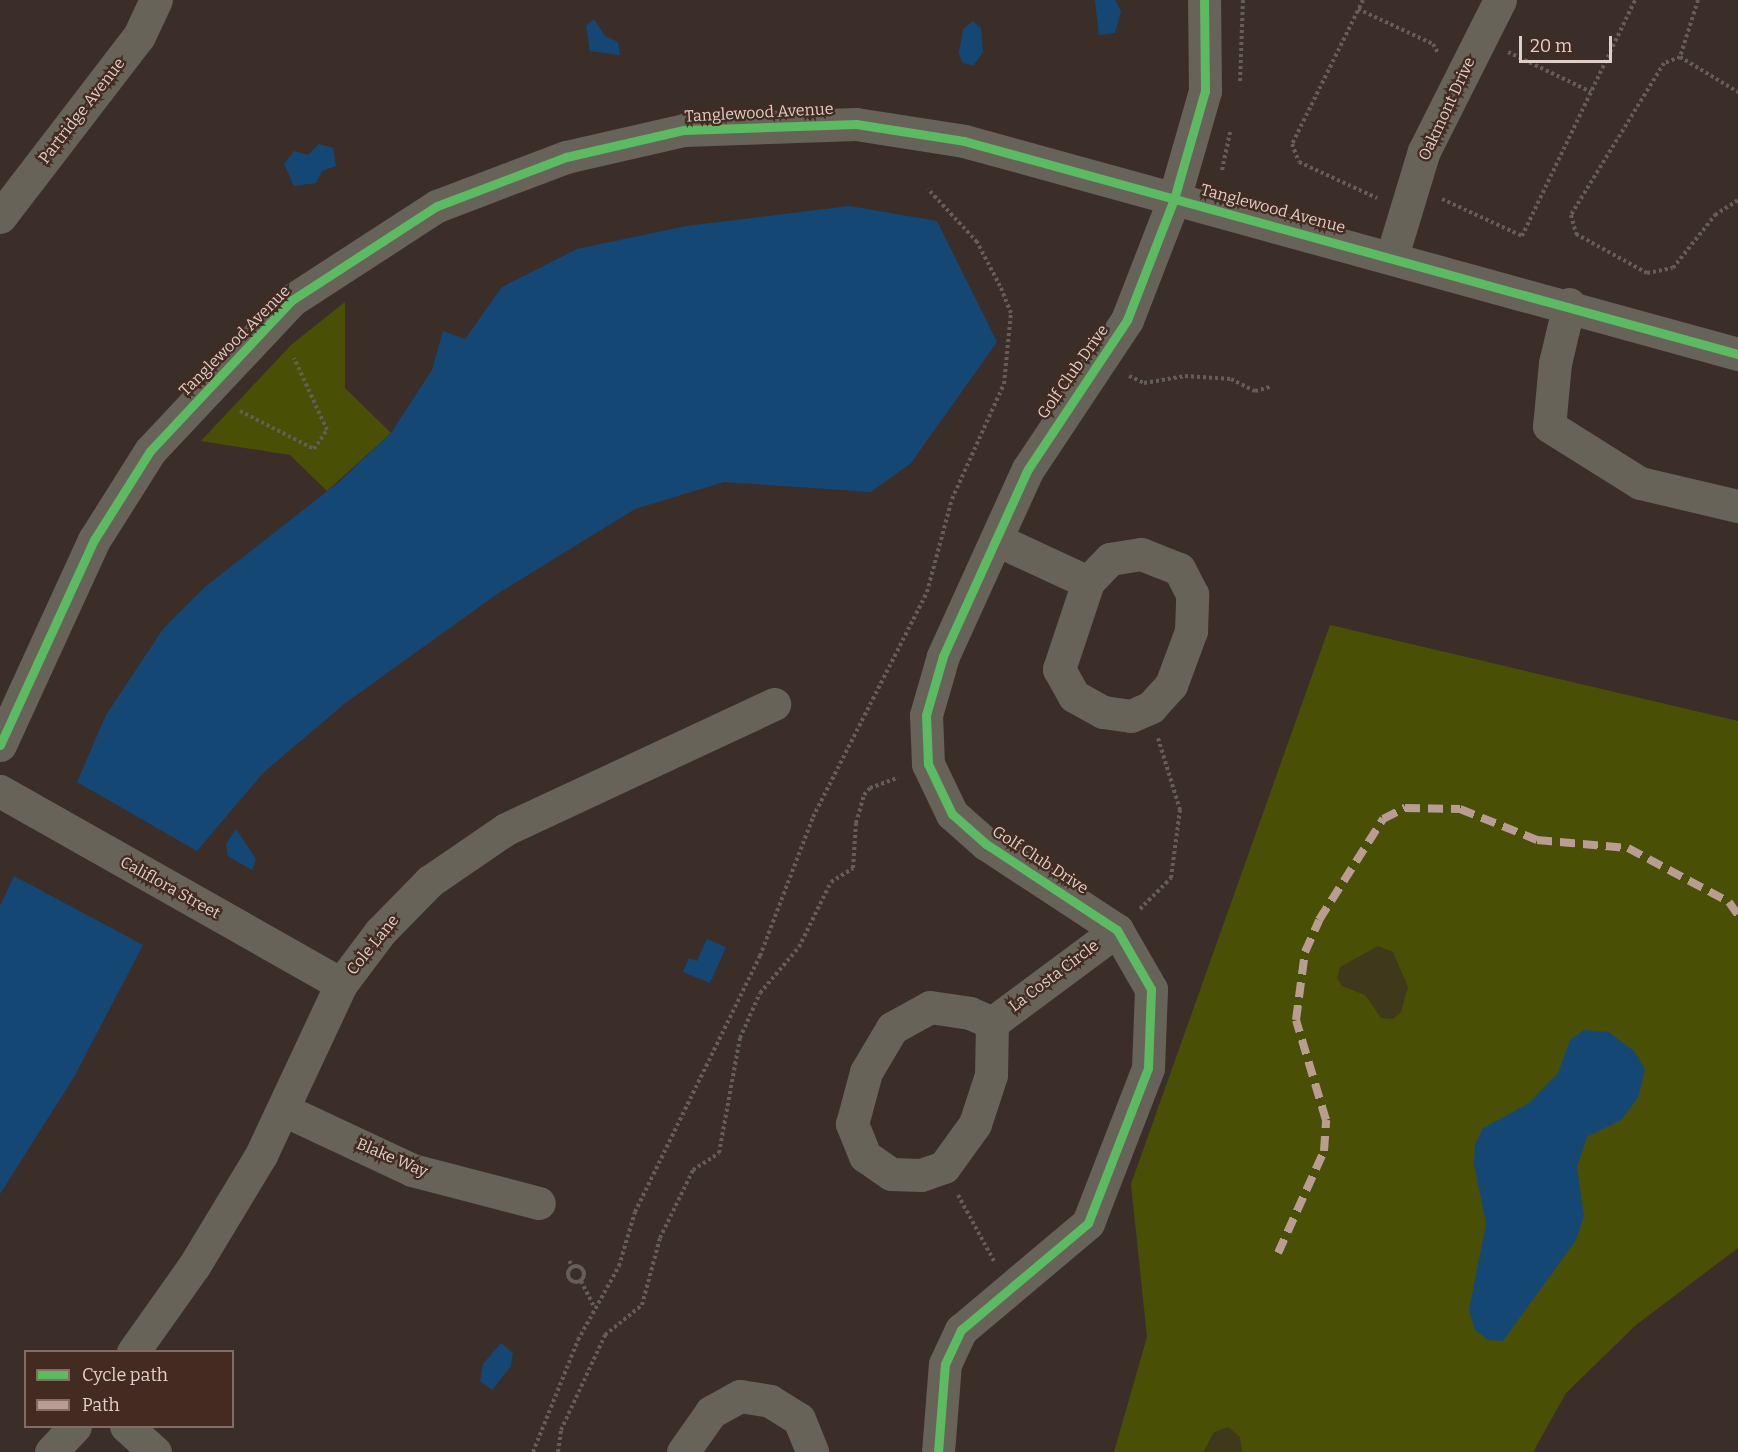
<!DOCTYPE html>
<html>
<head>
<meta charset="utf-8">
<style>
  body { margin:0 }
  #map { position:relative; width:1738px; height:1452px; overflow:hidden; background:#3b2e29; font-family:Bitter,serif }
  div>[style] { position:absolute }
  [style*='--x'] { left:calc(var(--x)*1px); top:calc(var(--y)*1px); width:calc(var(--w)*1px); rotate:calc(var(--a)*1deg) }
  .green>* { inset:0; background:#495006 }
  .sand>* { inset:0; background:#40381b }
  .water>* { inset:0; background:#154775 }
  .path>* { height:4px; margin-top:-2px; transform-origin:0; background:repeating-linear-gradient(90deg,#645e56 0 3px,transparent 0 6px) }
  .path>.ring { margin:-2px; padding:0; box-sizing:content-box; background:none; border:4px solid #645e56; border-radius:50% }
  .minor>* { height:33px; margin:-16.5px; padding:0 16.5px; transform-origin:16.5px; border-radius:16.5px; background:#676359 }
  .tertiary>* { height:33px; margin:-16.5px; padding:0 16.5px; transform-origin:16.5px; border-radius:16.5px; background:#676359 }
  .quiet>* { height:8px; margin-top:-4px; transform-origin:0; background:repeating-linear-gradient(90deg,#b99d93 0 15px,transparent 0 23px) }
  .cycleway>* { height:9px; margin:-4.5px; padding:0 4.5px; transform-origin:4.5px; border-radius:4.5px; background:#5cba63 }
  span { translate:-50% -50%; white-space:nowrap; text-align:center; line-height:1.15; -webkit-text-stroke:4.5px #432b21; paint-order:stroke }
  .street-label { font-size:16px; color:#dfcfc8 }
  .legend { position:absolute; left:24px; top:1350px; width:210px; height:78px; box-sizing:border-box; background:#432b21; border:2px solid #816d64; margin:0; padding:8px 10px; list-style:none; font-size:18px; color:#dfcfc8 }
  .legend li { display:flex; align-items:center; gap:12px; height:30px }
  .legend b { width:30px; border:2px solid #816d64 }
  .scale { position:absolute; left:1519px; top:36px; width:93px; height:27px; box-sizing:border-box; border:3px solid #dfcfc8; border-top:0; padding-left:8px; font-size:18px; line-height:21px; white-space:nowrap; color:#dfcfc8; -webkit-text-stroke:4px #432b21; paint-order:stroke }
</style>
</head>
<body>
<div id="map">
  <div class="green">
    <div style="clip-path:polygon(345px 302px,345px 388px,391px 433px,327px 491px,290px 455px,201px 441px,291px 345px)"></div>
    <div style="clip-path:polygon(1330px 625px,1738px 721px,1738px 1248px,1636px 1325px,1566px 1393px,1533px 1452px,1114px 1452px,1147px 1337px,1131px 1184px)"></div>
  </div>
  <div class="sand">
    <div style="clip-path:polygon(1378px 946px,1393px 952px,1408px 987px,1401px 1012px,1393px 1019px,1381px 1018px,1365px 995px,1342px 986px,1337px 978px,1340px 967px)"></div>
    <div style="clip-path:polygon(1228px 1427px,1240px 1437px,1242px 1452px,1203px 1452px,1214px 1432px)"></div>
  </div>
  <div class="water">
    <div style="clip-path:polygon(1115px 0,1121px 11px,1115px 33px,1099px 35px,1095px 0)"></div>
    <div style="clip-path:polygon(594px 19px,605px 36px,618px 42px,620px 55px,590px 51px,586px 26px)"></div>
    <div style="clip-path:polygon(973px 21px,981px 28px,983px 52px,973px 66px,962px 62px,959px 53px,963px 29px)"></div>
    <div style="clip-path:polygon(319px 144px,333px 148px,336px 166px,322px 171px,316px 183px,294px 186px,284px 164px,294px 151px,308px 155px)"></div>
    <div style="clip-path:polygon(849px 206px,937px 221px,997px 342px,911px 463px,871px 492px,724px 482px,635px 509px,497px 594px,344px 704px,263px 773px,197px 851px,77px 782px,106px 715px,163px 629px,205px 587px,339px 482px,391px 433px,432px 370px,443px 331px,465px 339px,502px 287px,577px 249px,686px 226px)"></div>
    <div style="clip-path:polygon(236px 829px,256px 859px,252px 870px,228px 856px,226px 844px)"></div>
    <div style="clip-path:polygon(14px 876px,143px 945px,74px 1077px,0 1194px,0 906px)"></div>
    <div style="clip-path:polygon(707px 939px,726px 947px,710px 983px,683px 972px,689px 958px,697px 961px)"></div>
    <div style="clip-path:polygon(1584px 1030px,1609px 1032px,1635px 1052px,1645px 1070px,1638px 1098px,1621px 1120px,1587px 1137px,1577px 1167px,1584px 1216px,1576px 1240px,1503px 1341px,1488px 1340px,1475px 1330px,1469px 1310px,1486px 1224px,1474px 1164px,1475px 1144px,1483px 1128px,1529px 1103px,1558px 1073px,1570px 1040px)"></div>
    <div style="clip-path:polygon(501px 1343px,513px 1353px,511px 1366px,492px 1390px,480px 1381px,483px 1364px)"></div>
  </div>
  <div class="path">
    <div style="--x:1363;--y:0;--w:161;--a:116.2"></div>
    <div style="--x:1292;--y:144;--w:19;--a:69"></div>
    <div style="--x:1299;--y:162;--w:86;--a:24.8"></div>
    <div style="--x:1698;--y:0;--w:60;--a:107.5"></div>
    <div style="--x:1680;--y:57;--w:17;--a:159"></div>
    <div style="--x:1664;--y:63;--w:178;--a:121.5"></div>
    <div style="--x:1571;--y:215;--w:20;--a:75"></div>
    <div style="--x:1576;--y:234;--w:81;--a:28.8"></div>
    <div style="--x:1647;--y:273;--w:26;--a:-11"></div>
    <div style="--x:1673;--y:268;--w:68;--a:-51.6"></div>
    <div style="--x:1715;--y:215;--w:27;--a:-33"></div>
    <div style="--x:1358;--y:9;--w:83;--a:25"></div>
    <div style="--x:1433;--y:44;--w:10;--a:61"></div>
    <div style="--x:1508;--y:52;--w:92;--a:25.7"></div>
    <div style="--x:1680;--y:57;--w:68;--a:31.1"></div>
    <div style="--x:1240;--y:81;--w:81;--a:-87.9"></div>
    <div style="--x:1222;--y:170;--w:39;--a:-78"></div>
    <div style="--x:1442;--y:199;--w:88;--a:24.8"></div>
    <div style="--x:1522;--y:236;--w:262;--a:-64.4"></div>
    <div style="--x:1129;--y:376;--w:17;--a:25"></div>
    <div style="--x:1144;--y:383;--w:42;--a:-9.7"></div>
    <div style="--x:1185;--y:376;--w:46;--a:3.7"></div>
    <div style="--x:1231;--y:379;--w:27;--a:27"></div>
    <div style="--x:1255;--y:391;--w:16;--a:-15"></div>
    <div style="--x:240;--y:411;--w:83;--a:27.2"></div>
    <div style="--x:314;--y:449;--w:23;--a:-56"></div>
    <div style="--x:327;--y:430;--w:79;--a:-114.6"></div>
    <div style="--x:1140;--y:909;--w:44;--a:-45"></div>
    <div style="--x:1171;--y:878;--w:69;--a:-82.5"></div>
    <div style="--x:1180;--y:810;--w:75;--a:-107"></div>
    <div style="--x:958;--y:1195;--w:75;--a:61.4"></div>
    <div style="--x:569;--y:1261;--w:6;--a:51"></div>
    <div class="ring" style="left:568px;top:1266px;width:12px;height:12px"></div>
    <div style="--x:581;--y:1281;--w:28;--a:63"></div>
    <div style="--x:533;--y:1452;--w:121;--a:-68.1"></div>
    <div style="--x:578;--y:1340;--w:85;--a:-61"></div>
    <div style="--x:619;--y:1266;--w:56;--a:-73.5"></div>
    <div style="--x:635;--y:1212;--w:285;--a:-64"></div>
    <div style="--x:760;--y:956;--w:149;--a:-69.1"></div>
    <div style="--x:813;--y:817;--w:252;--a:-63.1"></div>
    <div style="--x:927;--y:592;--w:96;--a:-75"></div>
    <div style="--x:952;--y:499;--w:126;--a:-65.7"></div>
    <div style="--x:1004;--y:384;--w:71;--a:-84.4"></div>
    <div style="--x:1011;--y:313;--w:29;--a:-112"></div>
    <div style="--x:1000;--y:286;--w:50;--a:-117.6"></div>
    <div style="--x:977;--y:242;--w:72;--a:-132.8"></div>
    <div style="--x:558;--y:1452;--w:22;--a:-82"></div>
    <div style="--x:561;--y:1430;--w:105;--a:-65.1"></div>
    <div style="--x:605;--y:1335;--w:48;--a:-39"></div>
    <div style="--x:642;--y:1305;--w:69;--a:-75"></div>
    <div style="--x:660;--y:1238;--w:76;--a:-64.1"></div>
    <div style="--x:693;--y:1170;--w:31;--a:-33"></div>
    <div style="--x:719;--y:1153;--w:117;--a:-79.7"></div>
    <div style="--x:740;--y:1038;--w:49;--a:-66"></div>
    <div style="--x:760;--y:993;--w:60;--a:-49.7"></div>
    <div style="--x:799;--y:947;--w:72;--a:-63.8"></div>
    <div style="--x:831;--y:882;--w:26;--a:-32"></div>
    <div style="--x:853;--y:868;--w:45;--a:-86.2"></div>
    <div style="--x:856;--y:823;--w:29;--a:-74"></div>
    <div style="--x:864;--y:795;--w:9;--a:-49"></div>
    <div style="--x:870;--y:788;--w:30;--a:-20"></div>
  </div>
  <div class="minor">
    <div style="--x:0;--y:217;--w:228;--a:-52.5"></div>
    <div style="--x:139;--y:36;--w:40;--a:-65"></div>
    <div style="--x:1392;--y:256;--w:110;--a:-73.1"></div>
    <div style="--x:1424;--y:151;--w:169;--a:-63.3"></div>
    <div style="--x:1569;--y:304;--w:61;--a:103.3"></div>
    <div style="--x:1555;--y:363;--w:63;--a:95.4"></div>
    <div style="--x:1549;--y:426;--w:107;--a:32.1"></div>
    <div style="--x:1640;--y:483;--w:101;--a:13.2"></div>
    <div style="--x:997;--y:540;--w:100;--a:24.8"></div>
    <div style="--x:1088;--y:582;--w:92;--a:108.4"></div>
    <div style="--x:1059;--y:669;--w:31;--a:61"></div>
    <div style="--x:1074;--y:696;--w:33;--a:29"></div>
    <div style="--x:1103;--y:712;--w:28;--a:8"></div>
    <div style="--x:1131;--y:716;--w:22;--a:-24"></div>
    <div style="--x:1151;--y:707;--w:30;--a:-48"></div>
    <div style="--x:1171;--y:685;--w:58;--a:-69.7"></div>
    <div style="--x:1191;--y:631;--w:37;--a:-88"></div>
    <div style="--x:1192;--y:594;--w:28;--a:-117"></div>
    <div style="--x:1179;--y:569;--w:41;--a:-158.5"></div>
    <div style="--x:1141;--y:554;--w:31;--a:171"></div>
    <div style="--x:1110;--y:559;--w:32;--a:134"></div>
    <div style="--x:0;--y:791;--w:392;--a:29.5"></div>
    <div style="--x:992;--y:1023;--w:52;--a:91.1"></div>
    <div style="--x:991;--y:1075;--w:52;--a:108.1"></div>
    <div style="--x:975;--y:1124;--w:53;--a:125.8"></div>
    <div style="--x:944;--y:1167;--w:24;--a:161"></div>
    <div style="--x:921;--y:1175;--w:30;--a:-178"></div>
    <div style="--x:891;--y:1174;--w:32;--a:-145"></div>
    <div style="--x:865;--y:1156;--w:35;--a:-112"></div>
    <div style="--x:852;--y:1124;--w:54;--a:-74.9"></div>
    <div style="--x:866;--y:1072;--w:51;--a:-59.4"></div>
    <div style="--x:892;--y:1028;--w:43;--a:-28.9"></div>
    <div style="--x:930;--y:1007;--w:40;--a:8.5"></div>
    <div style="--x:970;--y:1013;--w:24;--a:24"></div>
    <div style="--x:992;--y:1023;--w:156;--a:-36.6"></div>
    <div style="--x:284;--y:1110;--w:141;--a:25.1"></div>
    <div style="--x:412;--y:1170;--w:131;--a:14.6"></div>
    <div style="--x:133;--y:1352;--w:105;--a:-54.7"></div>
    <div style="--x:194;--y:1266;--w:130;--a:-58.9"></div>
    <div style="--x:261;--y:1155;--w:189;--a:-64.9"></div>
    <div style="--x:341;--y:984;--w:65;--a:-53.1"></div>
    <div style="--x:380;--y:932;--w:71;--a:-45.6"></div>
    <div style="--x:430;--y:881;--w:92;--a:-34.4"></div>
    <div style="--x:506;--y:829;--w:296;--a:-25"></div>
    <div style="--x:126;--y:1426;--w:39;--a:42"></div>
    <div style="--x:51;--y:1452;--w:35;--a:-47"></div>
    <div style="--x:683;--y:1452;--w:49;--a:-55"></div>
    <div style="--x:711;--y:1412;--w:33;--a:-29"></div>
    <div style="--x:740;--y:1396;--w:30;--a:9"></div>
    <div style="--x:770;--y:1401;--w:34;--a:32"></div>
    <div style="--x:799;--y:1419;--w:35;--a:68"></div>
    <div style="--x:938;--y:1452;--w:88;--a:-85.5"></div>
    <div style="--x:945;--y:1364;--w:38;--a:-65"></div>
    <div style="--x:961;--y:1330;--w:166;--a:-40.1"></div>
    <div style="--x:1088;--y:1223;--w:166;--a:-68.8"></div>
    <div style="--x:1148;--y:1068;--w:79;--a:-87.8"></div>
    <div style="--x:1151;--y:989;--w:68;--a:-120"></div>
    <div style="--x:1117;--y:930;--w:157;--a:-146.7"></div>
    <div style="--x:986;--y:844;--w:45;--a:-138.6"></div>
    <div style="--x:952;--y:814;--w:55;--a:-115.6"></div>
    <div style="--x:928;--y:764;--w:49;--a:-92.3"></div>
    <div style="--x:926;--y:715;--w:61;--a:-73.9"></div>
    <div style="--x:943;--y:656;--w:205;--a:-65.6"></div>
    <div style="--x:1028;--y:469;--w:179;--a:-56.4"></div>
    <div style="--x:1127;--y:320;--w:130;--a:-68.8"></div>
    <div style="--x:1174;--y:199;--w:112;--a:-74"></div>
    <div style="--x:1205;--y:91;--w:91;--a:-90.6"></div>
  </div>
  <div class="tertiary">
    <div style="--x:0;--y:745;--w:226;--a:-65.4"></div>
    <div style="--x:94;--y:540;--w:105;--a:-57.8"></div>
    <div style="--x:150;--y:451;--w:207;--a:-46.8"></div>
    <div style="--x:292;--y:300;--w:173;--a:-33"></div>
    <div style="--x:437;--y:206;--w:138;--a:-20.8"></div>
    <div style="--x:566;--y:157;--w:121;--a:-12.9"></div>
    <div style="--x:684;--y:130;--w:172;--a:-2"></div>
    <div style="--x:856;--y:124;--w:109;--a:8.9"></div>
    <div style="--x:964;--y:141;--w:803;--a:15.39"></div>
  </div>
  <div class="quiet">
    <div style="--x:1278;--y:1253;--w:112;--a:-65.7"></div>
    <div style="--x:1324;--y:1151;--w:31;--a:-86"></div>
    <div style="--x:1326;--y:1120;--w:104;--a:-106.7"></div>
    <div style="--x:1296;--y:1020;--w:69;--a:-82.5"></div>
    <div style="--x:1305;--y:952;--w:35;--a:-66"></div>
    <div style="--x:1319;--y:920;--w:120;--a:-57.6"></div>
    <div style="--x:1383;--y:819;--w:25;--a:-27"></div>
    <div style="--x:1405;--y:808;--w:55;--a:1"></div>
    <div style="--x:1460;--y:809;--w:83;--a:21.9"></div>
    <div style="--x:1537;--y:840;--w:91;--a:5"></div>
    <div style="--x:1628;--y:848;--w:115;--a:28.1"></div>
    <div style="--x:1729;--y:902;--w:16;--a:55"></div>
  </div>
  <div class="cycleway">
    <div style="--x:0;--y:745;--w:226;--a:-65.4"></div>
    <div style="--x:94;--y:540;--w:105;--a:-57.8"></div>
    <div style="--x:150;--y:451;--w:207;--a:-46.8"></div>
    <div style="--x:292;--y:300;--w:173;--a:-33"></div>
    <div style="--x:437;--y:206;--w:138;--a:-20.8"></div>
    <div style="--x:566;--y:157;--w:121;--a:-12.9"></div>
    <div style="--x:684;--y:130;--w:172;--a:-2"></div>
    <div style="--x:856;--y:124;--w:109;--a:8.9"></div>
    <div style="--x:964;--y:141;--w:803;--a:15.39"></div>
    <div style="--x:938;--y:1452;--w:88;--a:-85.5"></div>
    <div style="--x:945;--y:1364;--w:38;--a:-65"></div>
    <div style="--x:961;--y:1330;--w:166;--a:-40.1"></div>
    <div style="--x:1088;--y:1223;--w:166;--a:-68.8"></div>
    <div style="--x:1148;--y:1068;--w:79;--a:-87.8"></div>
    <div style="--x:1151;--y:989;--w:68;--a:-120"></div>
    <div style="--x:1117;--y:930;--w:157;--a:-146.7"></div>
    <div style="--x:986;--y:844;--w:45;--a:-138.6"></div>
    <div style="--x:952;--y:814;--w:55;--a:-115.6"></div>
    <div style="--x:928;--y:764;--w:49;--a:-92.3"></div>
    <div style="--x:926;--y:715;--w:61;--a:-73.9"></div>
    <div style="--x:943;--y:656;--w:205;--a:-65.6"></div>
    <div style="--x:1028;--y:469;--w:179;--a:-56.4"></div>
    <div style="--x:1127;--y:320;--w:130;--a:-68.8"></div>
    <div style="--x:1174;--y:199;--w:112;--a:-74"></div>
    <div style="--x:1205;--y:91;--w:91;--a:-90.6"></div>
  </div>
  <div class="street-label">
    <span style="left:1447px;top:109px;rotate:-65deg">Oakmont Drive</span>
    <span style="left:82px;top:111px;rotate:-52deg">Partridge Avenue</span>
    <span style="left:759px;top:113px;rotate:-3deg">Tanglewood Avenue</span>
    <span style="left:1273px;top:209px;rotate:15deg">Tanglewood Avenue</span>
    <span style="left:235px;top:341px;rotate:-45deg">Tanglewood Avenue</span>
    <span style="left:1073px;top:372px;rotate:-55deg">Golf Club Drive</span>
    <span style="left:1040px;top:860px;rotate:33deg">Golf Club Drive</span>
    <span style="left:170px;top:888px;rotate:29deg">Califlora Street</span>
    <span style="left:373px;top:945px;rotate:-51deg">Cole Lane</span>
    <span style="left:1054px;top:976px;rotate:-37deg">La Costa Circle</span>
    <span style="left:392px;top:1158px;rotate:23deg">Blake Way</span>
  </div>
  <ul class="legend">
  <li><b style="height:8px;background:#5cba63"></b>Cycle path</li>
  <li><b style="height:8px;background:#b99d93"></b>Path</li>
  </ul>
  <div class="scale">20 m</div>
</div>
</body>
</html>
